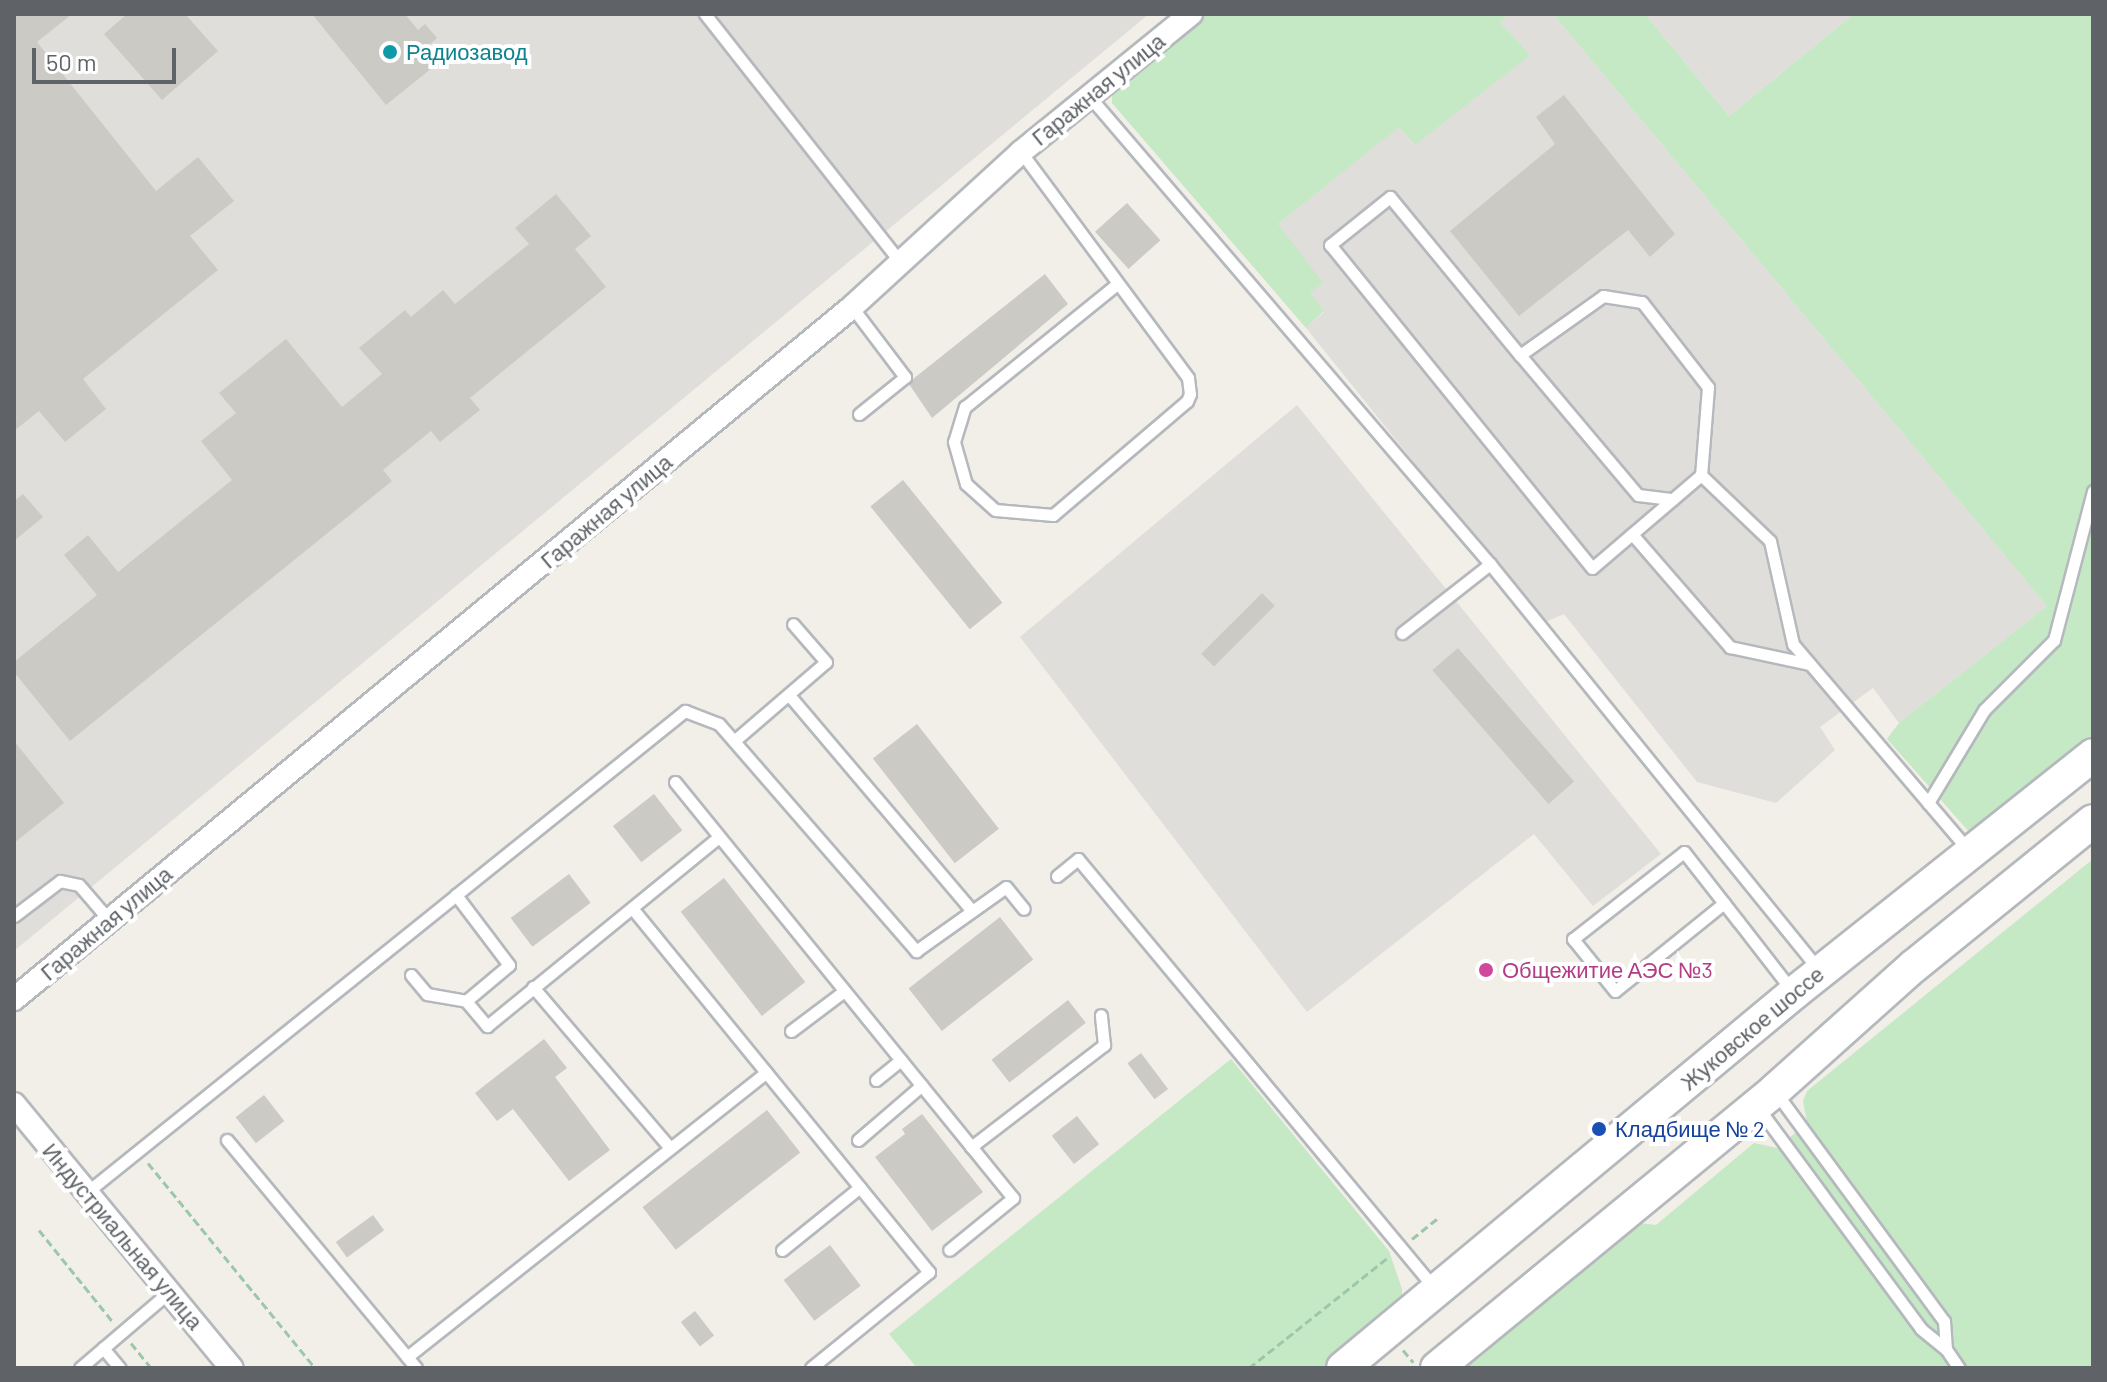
<!DOCTYPE html>
<html>
<head>
<meta charset="utf-8">
<style>
  body { margin:0 }
  #map { position:relative; width:2107px; height:1382px; overflow:hidden; background:#f1efe8; font-family:Barlow,sans-serif }
  div>[style] { position:absolute }
  [style*='--x'] { left:calc(var(--x)*1px); top:calc(var(--y)*1px); width:calc(var(--w)*1px); rotate:calc(var(--a)*1deg) }
  .industrial>* { inset:0; background:#e0deda }
  .green>* { inset:0; background:#c5e8c5 }
  .building>* { inset:0; background:#cccac5; transform-origin:0 0 }
  .path>* { height:3px; margin-top:-1.5px; transform-origin:0; background:repeating-linear-gradient(90deg,#9cc7a9 0 8px,transparent 0 12px) }
  .roads { filter:drop-shadow(2px 0 #b5b8bc) drop-shadow(-2px 0 #b5b8bc) drop-shadow(0 2px #b5b8bc) drop-shadow(0 -2px #b5b8bc) }
  .service>* { height:11px; margin:-5.5px; padding:0 5.5px; transform-origin:5.5px; border-radius:5.5px; background:#fff }
  .minor>* { height:22px; margin:-11px; padding:0 11px; transform-origin:11px; border-radius:11px; background:#fff }
  .secondary>* { height:32px; margin:-16px; padding:0 16px; transform-origin:16px; border-radius:16px; background:#fff }
  .dots>* { width:22px; height:22px; translate:-50% -50%; box-sizing:border-box; border:4px solid #fff; border-radius:50% }
  span { translate:-50% -50%; white-space:nowrap; text-align:center; line-height:1.15; -webkit-text-stroke:8px #fff; paint-order:stroke }
  .culture-label { font-size:22px; color:#0d838f }
  .left { translate:0 -50%; text-align:left }
  .street-label { font-size:22px; color:#5f6368 }
  .hotel-label { font-size:22px; color:#b23c85 }
  .transit-label { font-size:22px; color:#164399 }
  .frame { position:absolute; inset:0; border:16px solid #5f6368; pointer-events:none }
  .scale { position:absolute; left:32px; top:48px; width:144px; height:36px; box-sizing:border-box; border:4px solid #5f6368; border-top:0; padding-left:10px; font-size:24px; line-height:28px; white-space:nowrap; color:#5f6368; -webkit-text-stroke:6px #fff; paint-order:stroke }
</style>
</head>
<body>
<div id="map">
  <div class="industrial">
    <div style="clip-path:polygon(14px 14px,1149px 14px,14px 951px)"></div>
    <div style="clip-path:polygon(1509px 14px,1553px 14px,2047px 606px,1899px 723px,1873px 688px,1820px 727px,1835px 750px,1776px 803px,1697px 782px,1564px 614px,1543px 623px,1306px 328px,1324px 312px,1309px 293px,1278px 224px,1399px 126px,1414px 144px,1530px 55px,1500px 22px)"></div>
    <div style="clip-path:polygon(1645px 14px,1854px 14px,1729px 116px)"></div>
    <div style="clip-path:polygon(1297px 405px,1661px 854px,1593px 906px,1534px 834px,1307px 1012px,1020px 637px)"></div>
  </div>
  <div class="green">
    <div style="clip-path:polygon(1207px 14px,1509px 14px,1500px 22px,1530px 55px,1415px 145px,1399px 127px,1278px 224px,1323px 283px,1310px 293px,1324px 311px,1306px 328px,1112px 103px,1112px 92px,1117px 86px)"></div>
    <div style="clip-path:polygon(1553px 14px,1645px 14px,1729px 116px,1854px 14px,2093px 14px,2093px 735px,1971px 834px,1887px 739px,1899px 723px,2047px 606px)"></div>
    <div style="clip-path:polygon(2093px 859px,2093px 1368px,1459px 1368px,1639px 1223px,1656px 1225px,1754px 1143px,1777px 1148px,1807px 1123px,1803px 1101px,1807px 1091px)"></div>
    <div style="clip-path:polygon(1231px 1059px,1389px 1251px,1402px 1289px,1402px 1302px,1397px 1310px,1324px 1368px,917px 1368px,889px 1334px)"></div>
  </div>
  <div class="building">
    <div style="clip-path:polygon(14px 14px,72px 14px,37px 42px,156px 191px,198px 157px,234px 201px,190px 236px,218px 270px,83px 379px,106px 409px,65px 442px,39px 411px,14px 431px)"></div>
    <div style="clip-path:polygon(127px 14px,185px 14px,218px 51px,162px 100px,104px 34px)"></div>
    <div style="clip-path:polygon(312px 14px,405px 14px,418px 30px,425px 24px,437px 38px,429px 45px,442px 60px,386px 105px)"></div>
    <div style="clip-path:polygon(1564px 95px,1675px 234px,1650px 257px,1628px 230px,1519px 316px,1450px 231px,1555px 144px,1536px 117px)"></div>
    <div style="clip-path:polygon(556px 194px,591px 236px,575px 249px,606px 287px,470px 398px,480px 410px,440px 442px,431px 431px,383px 470px,392px 481px,70px 741px,14px 672px,14px 662px,97px 595px,64px 555px,88px 535px,118px 572px,232px 480px,201px 441px,236px 413px,219px 393px,286px 339px,342px 407px,382px 374px,359px 348px,405px 310px,411px 317px,443px 290px,455px 304px,529px 244px,515px 228px)"></div>
    <div style="left:1127px;top:203px;width:50px;height:43px;rotate:48deg"></div>
    <div style="clip-path:polygon(1045px 274px,1068px 304px,932px 418px,909px 384px,913px 379px)"></div>
    <div style="left:903px;top:480px;width:158px;height:42px;rotate:51deg"></div>
    <div style="clip-path:polygon(23px 494px,43px 517px,14px 541px,14px 501px)"></div>
    <div style="left:1262px;top:593px;width:18px;height:86px;rotate:45deg"></div>
    <div style="left:1458px;top:648px;width:177px;height:34px;rotate:49deg"></div>
    <div style="left:917px;top:724px;width:133px;height:56px;rotate:52deg"></div>
    <div style="clip-path:polygon(14px 741px,64px 803px,14px 843px)"></div>
    <div style="left:654px;top:794px;width:46px;height:52px;rotate:52deg"></div>
    <div style="left:569px;top:874px;width:36px;height:73px;rotate:53deg"></div>
    <div style="left:724px;top:878px;width:132px;height:55px;rotate:52deg"></div>
    <div style="left:1000px;top:917px;width:54px;height:116px;rotate:52deg"></div>
    <div style="left:1068px;top:1000px;width:29px;height:97px;rotate:52deg"></div>
    <div style="clip-path:polygon(544px 1039px,567px 1068px,555px 1077px,610px 1150px,569px 1181px,513px 1109px,497px 1121px,475px 1093px)"></div>
    <div style="left:1141px;top:1053px;width:45px;height:17px;rotate:53deg"></div>
    <div style="left:264px;top:1095px;width:33px;height:36px;rotate:52deg"></div>
    <div style="left:767px;top:1110px;width:54px;height:158px;rotate:52deg"></div>
    <div style="clip-path:polygon(922px 1114px,983px 1192px,932px 1231px,875px 1157px,905px 1134px,902px 1129px)"></div>
    <div style="left:1077px;top:1116px;width:36px;height:32px;rotate:52deg"></div>
    <div style="left:373px;top:1215px;width:19px;height:46px;rotate:54deg"></div>
    <div style="left:830px;top:1245px;width:51px;height:58px;rotate:53deg"></div>
    <div style="left:695px;top:1311px;width:31px;height:18px;rotate:52deg"></div>
  </div>
  <div class="path">
    <div style="--x:148;--y:1163;--w:264;--a:50.8"></div>
    <div style="--x:39;--y:1230;--w:118;--a:51.2"></div>
    <div style="--x:1412;--y:1239;--w:33;--a:-39"></div>
    <div style="--x:131;--y:1343;--w:32;--a:51"></div>
    <div style="--x:1403;--y:1350;--w:16;--a:50"></div>
    <div style="--x:1249;--y:1368;--w:180;--a:-38.5"></div>
  </div>
  <div class="roads">
    <div class="service">
      <div style="--x:705;--y:14;--w:315;--a:51.8"></div>
      <div style="--x:1089;--y:96;--w:616;--a:49.41"></div>
      <div style="--x:1490;--y:564;--w:523;--a:50.98"></div>
      <div style="--x:1021;--y:152;--w:281;--a:53.5"></div>
      <div style="--x:1188;--y:378;--w:16;--a:83"></div>
      <div style="--x:1190;--y:394;--w:8;--a:113"></div>
      <div style="--x:1187;--y:401;--w:176;--a:139.6"></div>
      <div style="--x:1053;--y:515;--w:58;--a:-175.1"></div>
      <div style="--x:995;--y:510;--w:39;--a:-138"></div>
      <div style="--x:966;--y:484;--w:44;--a:-105.9"></div>
      <div style="--x:954;--y:442;--w:37;--a:-73"></div>
      <div style="--x:965;--y:407;--w:196;--a:-39"></div>
      <div style="--x:852;--y:307;--w:88;--a:52.9"></div>
      <div style="--x:905;--y:377;--w:59;--a:141.2"></div>
      <div style="--x:1520;--y:355;--w:183;--a:49.9"></div>
      <div style="--x:1638;--y:495;--w:35;--a:7"></div>
      <div style="--x:1701;--y:475;--w:143;--a:139.5"></div>
      <div style="--x:1592;--y:568;--w:416;--a:-129"></div>
      <div style="--x:1330;--y:245;--w:77;--a:-38.7"></div>
      <div style="--x:1390;--y:197;--w:205;--a:50.6"></div>
      <div style="--x:1520;--y:355;--w:102;--a:-35.4"></div>
      <div style="--x:1603;--y:296;--w:39;--a:9"></div>
      <div style="--x:1642;--y:302;--w:108;--a:52.2"></div>
      <div style="--x:1708;--y:387;--w:88;--a:94.5"></div>
      <div style="--x:1701;--y:475;--w:95;--a:43.7"></div>
      <div style="--x:1770;--y:541;--w:106;--a:77.4"></div>
      <div style="--x:1793;--y:644;--w:273;--a:49.6"></div>
      <div style="--x:1632;--y:534;--w:150;--a:49.1"></div>
      <div style="--x:1730;--y:647;--w:81;--a:12.1"></div>
      <div style="--x:1402;--y:633;--w:112;--a:-38.1"></div>
      <div style="--x:789;--y:695;--w:283;--a:49.7"></div>
      <div style="--x:734;--y:741;--w:121;--a:-40.7"></div>
      <div style="--x:826;--y:662;--w:50;--a:-131"></div>
      <div style="--x:675;--y:782;--w:536;--a:50.91"></div>
      <div style="--x:1013;--y:1198;--w:82;--a:140.9"></div>
      <div style="--x:1928;--y:803;--w:109;--a:-58.9"></div>
      <div style="--x:1984;--y:710;--w:99;--a:-45"></div>
      <div style="--x:2054;--y:640;--w:154;--a:-75.3"></div>
      <div style="--x:1057;--y:876;--w:27;--a:-39"></div>
      <div style="--x:1078;--y:859;--w:560;--a:50.29"></div>
      <div style="--x:1724;--y:903;--w:140;--a:141.1"></div>
      <div style="--x:1615;--y:991;--w:67;--a:-128.9"></div>
      <div style="--x:1573;--y:939;--w:141;--a:-38.1"></div>
      <div style="--x:1684;--y:852;--w:88;--a:52"></div>
      <div style="--x:1738;--y:921;--w:90;--a:52.2"></div>
      <div style="--x:632;--y:908;--w:470;--a:50.8"></div>
      <div style="--x:929;--y:1272;--w:152;--a:140.9"></div>
      <div style="--x:14;--y:916;--w:58;--a:-37.3"></div>
      <div style="--x:60;--y:881;--w:19;--a:12"></div>
      <div style="--x:79;--y:885;--w:46;--a:49.4"></div>
      <div style="--x:411;--y:975;--w:25;--a:50"></div>
      <div style="--x:427;--y:994;--w:40;--a:10"></div>
      <div style="--x:466;--y:1001;--w:56;--a:-39.9"></div>
      <div style="--x:509;--y:965;--w:88;--a:-127.1"></div>
      <div style="--x:456;--y:895;--w:294;--a:-38.8"></div>
      <div style="--x:685;--y:711;--w:36;--a:21"></div>
      <div style="--x:719;--y:724;--w:301;--a:49"></div>
      <div style="--x:916;--y:951;--w:110;--a:-35.4"></div>
      <div style="--x:1006;--y:887;--w:28;--a:51"></div>
      <div style="--x:533;--y:987;--w:211;--a:49.6"></div>
      <div style="--x:466;--y:1001;--w:33;--a:50"></div>
      <div style="--x:487;--y:1026;--w:299;--a:-39.2"></div>
      <div style="--x:791;--y:1031;--w:66;--a:-37"></div>
      <div style="--x:876;--y:1080;--w:32;--a:-39"></div>
      <div style="--x:1777;--y:1094;--w:282;--a:53.7"></div>
      <div style="--x:1944;--y:1321;--w:28;--a:86"></div>
      <div style="--x:1946;--y:1349;--w:23;--a:56"></div>
      <div style="--x:1759;--y:1109;--w:273;--a:53.6"></div>
      <div style="--x:1921;--y:1329;--w:32;--a:39"></div>
      <div style="--x:227;--y:1140;--w:296;--a:50.3"></div>
      <div style="--x:858;--y:1140;--w:84;--a:-40.7"></div>
      <div style="--x:971;--y:1147;--w:168;--a:-37.5"></div>
      <div style="--x:1104;--y:1045;--w:30;--a:-96"></div>
      <div style="--x:87;--y:1192;--w:474;--a:-38.8"></div>
      <div style="--x:782;--y:1250;--w:100;--a:-38.9"></div>
      <div style="--x:103;--y:1348;--w:26;--a:50"></div>
      <div style="--x:407;--y:1357;--w:458;--a:-38.4"></div>
      <div style="--x:80;--y:1368;--w:117;--a:-40.5"></div>
    </div>
    <div class="minor">
      <div style="--x:14;--y:999;--w:1087;--a:-39.55"></div>
      <div style="--x:852;--y:307;--w:229;--a:-42.5"></div>
      <div style="--x:1021;--y:152;--w:219;--a:-39.1"></div>
      <div style="--x:14;--y:1104;--w:342;--a:50.5"></div>
    </div>
    <div class="secondary">
      <div style="--x:1343;--y:1368;--w:587;--a:-39.74"></div>
      <div style="--x:1794;--y:993;--w:382;--a:-38.5"></div>
      <div style="--x:1437;--y:1368;--w:436;--a:-39.4"></div>
      <div style="--x:1774;--y:1091;--w:188;--a:-41.8"></div>
      <div style="--x:1914;--y:966;--w:230;--a:-39"></div>
    </div>
  </div>
  <div class="dots">
    <div style="left:390px;top:52px;background:#0f9aa8"></div>
    <div style="left:1486px;top:970px;background:#d1479c"></div>
    <div style="left:1599px;top:1129px;background:#1a4fb4"></div>
  </div>
  <div class="culture-label">
    <span class="left" style="left:406px;top:52px">Радиозавод</span>
  </div>
  <div class="street-label">
    <span style="left:1098px;top:89px;rotate:-39deg">Гаражная улица</span>
    <span style="left:606px;top:511px;rotate:-40deg">Гаражная улица</span>
    <span style="left:106px;top:923px;rotate:-40deg">Гаражная улица</span>
    <span style="left:1752px;top:1028px;rotate:-40deg">Жуковское шоссе</span>
    <span style="left:123px;top:1236px;rotate:50deg">Индустриальная улица</span>
  </div>
  <div class="hotel-label">
    <span class="left" style="left:1502px;top:970px">Общежитие АЭС №3</span>
  </div>
  <div class="transit-label">
    <span class="left" style="left:1615px;top:1129px">Кладбище № 2</span>
  </div>
  <div class="frame"></div>
  <div class="scale">50 m</div>
</div>
</body>
</html>
